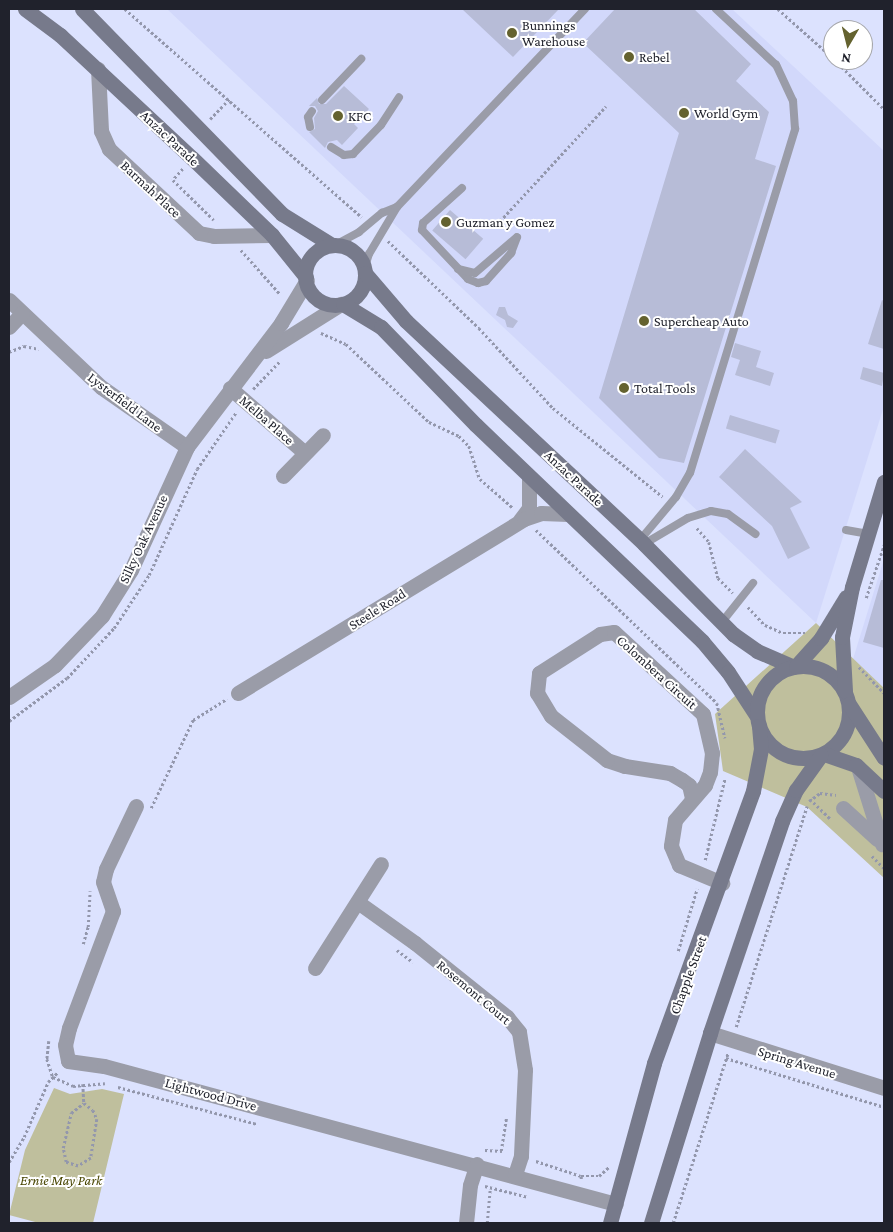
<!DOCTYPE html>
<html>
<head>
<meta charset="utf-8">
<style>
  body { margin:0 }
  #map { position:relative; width:893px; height:1232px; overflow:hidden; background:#dce2fe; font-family:"Crimson Pro",serif }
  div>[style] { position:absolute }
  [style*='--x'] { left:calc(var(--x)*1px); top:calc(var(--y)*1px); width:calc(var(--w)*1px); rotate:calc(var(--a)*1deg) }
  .built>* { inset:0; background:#d2d8fb }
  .green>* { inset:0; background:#bfbf9d }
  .building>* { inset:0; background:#b7bcd7; transform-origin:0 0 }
  .path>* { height:2.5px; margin-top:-1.25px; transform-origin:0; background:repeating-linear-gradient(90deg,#9397ac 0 2.5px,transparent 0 5px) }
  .lane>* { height:8px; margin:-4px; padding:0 4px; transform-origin:4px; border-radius:4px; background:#9a9ca8 }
  .street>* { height:15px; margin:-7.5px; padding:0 7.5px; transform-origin:7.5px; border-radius:7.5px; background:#9a9ca8 }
  .secondary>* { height:15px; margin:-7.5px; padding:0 7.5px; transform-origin:7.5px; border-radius:7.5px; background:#777a8b }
  .secondary>.ring { margin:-7.5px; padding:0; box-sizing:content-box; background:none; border:15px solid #777a8b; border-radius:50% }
  .dots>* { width:14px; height:14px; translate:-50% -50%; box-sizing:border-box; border:2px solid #fff; border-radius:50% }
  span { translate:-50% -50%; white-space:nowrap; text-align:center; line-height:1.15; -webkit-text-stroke:4px #fff; paint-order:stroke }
  .poi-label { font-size:14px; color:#20222c }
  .left { translate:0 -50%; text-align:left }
  .street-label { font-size:14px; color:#20222c }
  .park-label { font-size:14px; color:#484500; font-style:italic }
  .frame { position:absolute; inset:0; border:10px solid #20222c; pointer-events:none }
  .north { position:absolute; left:823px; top:20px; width:50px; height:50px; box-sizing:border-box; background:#fff; border:1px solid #a6a7ab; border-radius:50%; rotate:188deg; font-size:14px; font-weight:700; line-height:20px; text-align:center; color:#20222c }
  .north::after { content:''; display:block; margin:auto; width:18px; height:22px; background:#64622f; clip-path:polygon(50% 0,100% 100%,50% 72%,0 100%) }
</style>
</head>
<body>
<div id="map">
  <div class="built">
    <div style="clip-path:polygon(167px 9px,732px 9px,884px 151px,884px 406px,816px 623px)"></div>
    <div style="clip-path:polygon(884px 559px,884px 688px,853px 659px)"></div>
  </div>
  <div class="green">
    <div style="clip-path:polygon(816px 623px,884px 688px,884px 878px,807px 807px,723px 771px,715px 714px)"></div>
    <div style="clip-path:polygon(54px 1088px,70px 1094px,102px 1089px,124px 1094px,93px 1223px,39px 1223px,9px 1215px,25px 1150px)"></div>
  </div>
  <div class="building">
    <div style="clip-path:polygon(462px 9px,559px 9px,513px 57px)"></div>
    <div style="clip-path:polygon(615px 9px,694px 9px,751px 64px,736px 81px,769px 112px,755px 159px,776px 166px,684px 463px,659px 458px,599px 398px,679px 133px,583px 43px)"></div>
    <div style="clip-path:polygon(344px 86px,369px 109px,354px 124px,358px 128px,342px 145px,337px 140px,328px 142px,325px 148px,309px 132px,315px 129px,314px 118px,318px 111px,315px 106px,309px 106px,317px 98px,319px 104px,326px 104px)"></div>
    <div style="left:450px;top:210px;width:44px;height:27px;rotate:41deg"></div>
    <div style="clip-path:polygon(882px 300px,884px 301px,884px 349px,868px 344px)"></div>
    <div style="clip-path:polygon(499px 307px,505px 307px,508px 315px,518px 321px,513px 328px,507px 327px,505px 320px,496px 315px)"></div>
    <div style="clip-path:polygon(735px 343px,761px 351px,756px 367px,774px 373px,770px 386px,735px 375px,740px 360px,731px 357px)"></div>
    <div style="clip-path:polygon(863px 367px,884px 373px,882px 386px,860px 379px)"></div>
    <div style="left:730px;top:415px;width:52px;height:14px;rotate:17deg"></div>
    <div style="clip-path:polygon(745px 449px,802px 502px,790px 508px,810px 548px,788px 559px,772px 526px,719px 477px)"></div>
    <div style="clip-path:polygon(881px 580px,884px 580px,884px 648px,863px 642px)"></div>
  </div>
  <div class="path">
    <div style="--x:125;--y:9;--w:315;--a:41.3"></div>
    <div style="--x:778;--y:9;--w:74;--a:41.7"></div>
    <div style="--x:835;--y:60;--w:69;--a:45"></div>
    <div style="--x:210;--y:119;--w:29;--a:-46"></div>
    <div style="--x:183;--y:169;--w:15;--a:132"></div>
    <div style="--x:173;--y:180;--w:57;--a:44.3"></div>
    <div style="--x:500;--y:221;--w:156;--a:-47.3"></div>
    <div style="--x:388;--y:241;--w:126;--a:43.7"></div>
    <div style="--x:479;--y:328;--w:109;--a:47.2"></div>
    <div style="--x:553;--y:408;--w:141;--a:39"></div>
    <div style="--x:241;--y:250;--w:59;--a:48.4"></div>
    <div style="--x:321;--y:333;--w:27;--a:24"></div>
    <div style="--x:346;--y:344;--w:114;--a:43.2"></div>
    <div style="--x:429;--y:422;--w:33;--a:25"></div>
    <div style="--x:459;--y:436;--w:14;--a:45"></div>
    <div style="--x:469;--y:446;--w:35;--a:72"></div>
    <div style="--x:480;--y:479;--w:43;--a:41.2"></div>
    <div style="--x:9;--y:352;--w:16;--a:-22"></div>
    <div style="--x:24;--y:346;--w:15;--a:11"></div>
    <div style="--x:253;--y:389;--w:39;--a:-46"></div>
    <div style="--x:697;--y:528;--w:18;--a:49"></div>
    <div style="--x:709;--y:542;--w:37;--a:76"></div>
    <div style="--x:718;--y:578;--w:21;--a:45"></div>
    <div style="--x:536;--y:530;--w:250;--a:43.7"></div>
    <div style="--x:717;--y:703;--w:36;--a:77"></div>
    <div style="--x:866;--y:598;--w:56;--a:-71.2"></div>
    <div style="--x:748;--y:607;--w:25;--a:47"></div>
    <div style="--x:765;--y:625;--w:20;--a:24"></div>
    <div style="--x:783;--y:633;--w:22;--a:0"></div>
    <div style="--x:859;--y:667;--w:36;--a:46"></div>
    <div style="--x:9;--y:721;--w:72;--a:-36.6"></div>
    <div style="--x:67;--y:678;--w:69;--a:-46.8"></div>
    <div style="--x:114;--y:628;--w:64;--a:-56.6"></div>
    <div style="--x:149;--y:575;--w:116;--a:-65.6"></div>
    <div style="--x:197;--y:469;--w:70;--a:-55.4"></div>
    <div style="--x:810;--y:799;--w:29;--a:44"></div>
    <div style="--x:809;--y:801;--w:14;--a:-36"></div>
    <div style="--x:820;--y:793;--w:16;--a:7"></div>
    <div style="--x:151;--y:808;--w:98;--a:-64.5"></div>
    <div style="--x:193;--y:720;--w:40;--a:-32"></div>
    <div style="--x:872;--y:856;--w:17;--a:45"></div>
    <div style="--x:705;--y:860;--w:84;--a:-76.3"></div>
    <div style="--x:83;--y:944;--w:18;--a:-74"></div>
    <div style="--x:88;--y:927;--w:36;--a:-87"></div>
    <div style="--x:397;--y:950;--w:20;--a:37"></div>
    <div style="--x:678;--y:951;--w:65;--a:-73"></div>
    <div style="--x:736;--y:1027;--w:232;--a:-72.2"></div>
    <div style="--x:49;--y:1041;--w:18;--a:96"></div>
    <div style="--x:47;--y:1059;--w:19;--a:72"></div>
    <div style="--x:53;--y:1077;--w:22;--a:24"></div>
    <div style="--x:73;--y:1086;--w:32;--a:-5"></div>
    <div style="--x:726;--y:1058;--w:165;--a:17.2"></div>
    <div style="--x:83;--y:1084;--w:19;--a:87"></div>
    <div style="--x:84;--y:1103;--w:11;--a:38"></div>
    <div style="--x:93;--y:1110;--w:10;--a:66"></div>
    <div style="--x:97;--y:1119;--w:39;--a:99"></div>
    <div style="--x:91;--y:1158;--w:15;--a:148"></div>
    <div style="--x:78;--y:1166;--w:13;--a:-162"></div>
    <div style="--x:66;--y:1162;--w:14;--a:-102"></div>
    <div style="--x:63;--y:1148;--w:36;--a:-77"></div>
    <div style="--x:71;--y:1113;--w:16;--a:-38"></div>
    <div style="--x:118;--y:1087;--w:144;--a:14.9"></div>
    <div style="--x:485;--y:1150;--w:17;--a:3"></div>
    <div style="--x:501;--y:1151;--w:33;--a:-81"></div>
    <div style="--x:536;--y:1161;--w:47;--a:18.4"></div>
    <div style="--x:9;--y:1162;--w:29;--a:-59"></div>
    <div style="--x:24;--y:1137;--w:60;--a:-66.4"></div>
    <div style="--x:48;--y:1082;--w:14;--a:-45"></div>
    <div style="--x:581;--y:1179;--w:3;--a:-90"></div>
    <div style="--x:581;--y:1176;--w:18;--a:0"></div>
    <div style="--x:599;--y:1176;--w:13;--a:-42"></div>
    <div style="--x:485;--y:1186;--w:44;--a:14.3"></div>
    <div style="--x:487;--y:1223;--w:35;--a:-85"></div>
    <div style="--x:673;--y:1223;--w:179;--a:-72.1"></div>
  </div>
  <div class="lane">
    <div style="--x:322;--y:100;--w:57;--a:-46.4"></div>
    <div style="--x:310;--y:127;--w:10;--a:-101"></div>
    <div style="--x:308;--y:117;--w:7;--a:-56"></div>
    <div style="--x:331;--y:147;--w:15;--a:32"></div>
    <div style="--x:344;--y:155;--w:9;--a:-6"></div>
    <div style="--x:353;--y:154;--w:40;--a:-46"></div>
    <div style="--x:381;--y:125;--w:33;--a:-57"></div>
    <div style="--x:462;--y:188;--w:52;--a:138.1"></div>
    <div style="--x:423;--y:223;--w:7;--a:98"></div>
    <div style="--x:422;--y:230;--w:67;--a:46.8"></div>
    <div style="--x:468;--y:279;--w:11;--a:22"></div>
    <div style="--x:478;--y:283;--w:8;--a:-14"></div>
    <div style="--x:486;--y:281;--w:38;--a:-48"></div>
    <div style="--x:511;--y:253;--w:17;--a:-69"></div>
    <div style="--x:335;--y:245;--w:27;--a:-28"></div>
    <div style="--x:359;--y:232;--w:30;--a:-40"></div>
    <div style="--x:382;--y:213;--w:16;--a:-22"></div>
    <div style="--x:458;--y:269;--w:17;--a:13"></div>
    <div style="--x:475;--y:273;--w:55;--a:-40.6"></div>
    <div style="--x:364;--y:270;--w:17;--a:-73"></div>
    <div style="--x:369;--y:254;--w:55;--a:-59.2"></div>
    <div style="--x:397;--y:207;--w:273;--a:-46.5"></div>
    <div style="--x:846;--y:530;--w:23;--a:10"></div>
    <div style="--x:640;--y:540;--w:56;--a:-50.1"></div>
    <div style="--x:676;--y:497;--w:28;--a:-60"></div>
    <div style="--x:690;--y:473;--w:360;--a:-73"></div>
    <div style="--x:795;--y:129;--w:28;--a:-94"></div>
    <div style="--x:793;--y:101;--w:40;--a:-115"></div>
    <div style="--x:776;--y:65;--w:82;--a:-137"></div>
    <div style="--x:644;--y:544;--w:51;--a:-30.6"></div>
    <div style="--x:688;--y:518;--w:24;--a:-17"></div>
    <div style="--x:711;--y:511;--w:17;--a:10"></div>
    <div style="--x:728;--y:514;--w:34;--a:36"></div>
    <div style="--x:722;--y:622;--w:50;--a:-51.5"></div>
  </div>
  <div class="street">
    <div style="--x:98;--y:69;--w:62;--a:87.2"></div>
    <div style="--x:101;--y:131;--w:20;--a:66"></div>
    <div style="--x:109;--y:149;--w:123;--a:43"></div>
    <div style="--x:199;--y:233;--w:15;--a:11"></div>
    <div style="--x:214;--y:236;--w:58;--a:-1"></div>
    <div style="--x:9;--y:300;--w:127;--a:43.4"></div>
    <div style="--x:101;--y:387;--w:105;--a:34.9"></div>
    <div style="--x:9;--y:327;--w:19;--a:-47"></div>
    <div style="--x:266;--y:351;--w:89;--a:-32.1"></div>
    <div style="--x:230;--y:388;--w:99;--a:40.9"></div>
    <div style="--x:283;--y:476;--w:57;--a:-45.7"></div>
    <div style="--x:520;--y:520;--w:15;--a:-53"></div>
    <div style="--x:529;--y:508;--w:31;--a:-90"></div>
    <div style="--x:238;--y:693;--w:335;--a:-31.3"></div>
    <div style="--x:524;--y:519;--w:18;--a:-19"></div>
    <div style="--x:541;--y:513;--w:27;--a:2"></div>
    <div style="--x:9;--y:697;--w:56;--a:-34.8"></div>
    <div style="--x:55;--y:665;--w:68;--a:-46.2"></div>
    <div style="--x:102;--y:616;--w:54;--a:-57.8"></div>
    <div style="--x:131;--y:570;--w:135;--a:-65.5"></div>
    <div style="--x:187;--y:447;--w:156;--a:-52.8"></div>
    <div style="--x:281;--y:323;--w:50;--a:-58.8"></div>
    <div style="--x:858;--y:767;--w:81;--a:72.7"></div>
    <div style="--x:692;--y:798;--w:13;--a:-103"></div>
    <div style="--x:689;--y:785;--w:9;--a:-144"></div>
    <div style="--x:682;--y:780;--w:14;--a:-150"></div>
    <div style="--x:670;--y:773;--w:46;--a:-171.2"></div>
    <div style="--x:625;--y:766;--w:19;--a:-162"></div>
    <div style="--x:607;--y:760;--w:71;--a:-141.8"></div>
    <div style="--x:551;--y:716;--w:27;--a:-121"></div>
    <div style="--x:537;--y:693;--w:20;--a:-84"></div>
    <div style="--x:539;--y:673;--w:72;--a:-32.6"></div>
    <div style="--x:600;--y:634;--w:14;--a:-8"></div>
    <div style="--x:614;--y:632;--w:121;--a:42.7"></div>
    <div style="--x:703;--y:714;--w:40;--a:77"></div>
    <div style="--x:712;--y:753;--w:19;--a:96"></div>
    <div style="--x:710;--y:772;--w:14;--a:111"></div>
    <div style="--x:705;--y:785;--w:46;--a:130.6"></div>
    <div style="--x:675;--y:820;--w:26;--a:99"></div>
    <div style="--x:671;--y:846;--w:21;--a:67"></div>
    <div style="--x:679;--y:865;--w:47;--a:22.7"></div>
    <div style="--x:136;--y:806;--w:70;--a:115.5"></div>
    <div style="--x:106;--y:869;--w:13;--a:103"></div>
    <div style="--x:103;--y:882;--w:31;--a:71"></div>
    <div style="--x:113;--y:911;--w:125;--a:110.6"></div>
    <div style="--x:69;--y:1028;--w:17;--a:103"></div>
    <div style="--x:65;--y:1045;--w:16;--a:79"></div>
    <div style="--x:68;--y:1061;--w:36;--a:8"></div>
    <div style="--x:104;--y:1066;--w:530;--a:15.08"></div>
    <div style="--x:843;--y:808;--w:46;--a:42.4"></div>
    <div style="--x:359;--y:903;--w:69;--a:35.5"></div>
    <div style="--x:415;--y:943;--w:118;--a:38.8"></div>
    <div style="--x:507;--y:1017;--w:19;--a:51"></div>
    <div style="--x:519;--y:1032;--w:38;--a:81"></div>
    <div style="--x:525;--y:1070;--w:86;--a:92.7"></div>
    <div style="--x:521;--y:1156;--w:20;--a:108"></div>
    <div style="--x:315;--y:968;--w:123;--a:-57.6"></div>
    <div style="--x:710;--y:1033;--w:182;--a:17.5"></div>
    <div style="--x:466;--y:1223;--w:38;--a:-84"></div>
    <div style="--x:470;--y:1185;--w:22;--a:-72"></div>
  </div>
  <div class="secondary">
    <div style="--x:25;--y:9;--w:44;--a:36.6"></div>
    <div style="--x:60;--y:35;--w:180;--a:43"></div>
    <div style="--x:192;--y:158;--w:111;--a:43.9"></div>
    <div style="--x:272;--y:235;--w:54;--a:51"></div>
    <div style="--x:82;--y:9;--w:286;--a:45.7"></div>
    <div style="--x:282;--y:214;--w:59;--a:31.8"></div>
    <div class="ring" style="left:305px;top:245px;width:45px;height:45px"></div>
    <div style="--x:365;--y:273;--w:63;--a:49.5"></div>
    <div style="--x:406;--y:321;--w:326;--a:43.1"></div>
    <div style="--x:644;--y:544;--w:127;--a:45.3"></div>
    <div style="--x:733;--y:634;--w:29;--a:35"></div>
    <div style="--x:757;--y:651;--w:40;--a:23.4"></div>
    <div style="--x:343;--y:304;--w:44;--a:31.2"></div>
    <div style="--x:381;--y:327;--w:136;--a:45.9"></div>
    <div style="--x:476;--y:425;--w:313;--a:43.7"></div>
    <div style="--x:702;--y:641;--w:40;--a:50"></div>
    <div style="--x:728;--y:672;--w:51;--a:56.9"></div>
    <div class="ring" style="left:757px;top:666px;width:77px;height:77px"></div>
    <div style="--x:796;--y:666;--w:38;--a:-48"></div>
    <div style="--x:821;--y:638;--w:48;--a:-58.6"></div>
    <div style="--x:845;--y:691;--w:54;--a:-93.2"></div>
    <div style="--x:842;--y:637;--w:51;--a:-78.7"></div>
    <div style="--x:852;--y:587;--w:110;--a:-73.1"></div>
    <div style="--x:849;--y:704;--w:64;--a:57.1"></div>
    <div style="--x:824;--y:754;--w:34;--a:19"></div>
    <div style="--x:856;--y:765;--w:38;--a:43"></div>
    <div style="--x:610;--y:1223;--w:166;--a:-74.6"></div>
    <div style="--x:654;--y:1063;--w:289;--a:-70"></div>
    <div style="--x:753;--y:791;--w:43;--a:-79.2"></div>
    <div style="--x:761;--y:749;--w:23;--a:-95"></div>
    <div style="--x:651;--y:1223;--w:199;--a:-72.7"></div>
    <div style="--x:710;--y:1033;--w:224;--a:-71.2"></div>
    <div style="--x:782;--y:821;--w:34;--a:-66"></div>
    <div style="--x:796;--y:790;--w:43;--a:-54.5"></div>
  </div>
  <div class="dots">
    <div style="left:512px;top:33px;background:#64622f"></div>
    <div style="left:629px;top:57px;background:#64622f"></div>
    <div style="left:684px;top:113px;background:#64622f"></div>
    <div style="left:338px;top:116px;background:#64622f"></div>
    <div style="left:446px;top:222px;background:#64622f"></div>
    <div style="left:644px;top:321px;background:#64622f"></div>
    <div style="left:624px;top:388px;background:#64622f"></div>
  </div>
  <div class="poi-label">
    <span class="left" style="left:522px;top:33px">Bunnings<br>Warehouse</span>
    <span class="left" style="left:639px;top:57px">Rebel</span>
    <span class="left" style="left:694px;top:113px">World Gym</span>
    <span class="left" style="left:348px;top:116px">KFC</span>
    <span class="left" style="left:456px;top:222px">Guzman y Gomez</span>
    <span class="left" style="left:654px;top:321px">Supercheap Auto</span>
    <span class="left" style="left:634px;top:388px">Total Tools</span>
  </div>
  <div class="street-label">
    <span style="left:170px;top:138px;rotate:43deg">Anzac Parade</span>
    <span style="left:151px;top:189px;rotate:43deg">Barmah Place</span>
    <span style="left:125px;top:402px;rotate:37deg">Lysterfield Lane</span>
    <span style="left:267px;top:420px;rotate:41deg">Melba Place</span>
    <span style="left:574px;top:478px;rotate:43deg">Anzac Parade</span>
    <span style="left:143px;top:539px;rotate:-65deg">Silky Oak Avenue</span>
    <span style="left:377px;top:609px;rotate:-32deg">Steele Road</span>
    <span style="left:657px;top:672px;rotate:42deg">Colombera Circuit</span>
    <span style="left:688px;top:975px;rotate:-70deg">Chapple Street</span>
    <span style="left:474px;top:992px;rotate:40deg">Rosemont Court</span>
    <span style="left:797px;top:1062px;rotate:17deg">Spring Avenue</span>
    <span style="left:211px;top:1094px;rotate:15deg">Lightwood Drive</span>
  </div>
  <div class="park-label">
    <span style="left:61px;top:1180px">Ernie May Park</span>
  </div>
  <div class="frame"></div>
  <div class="north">N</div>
</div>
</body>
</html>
